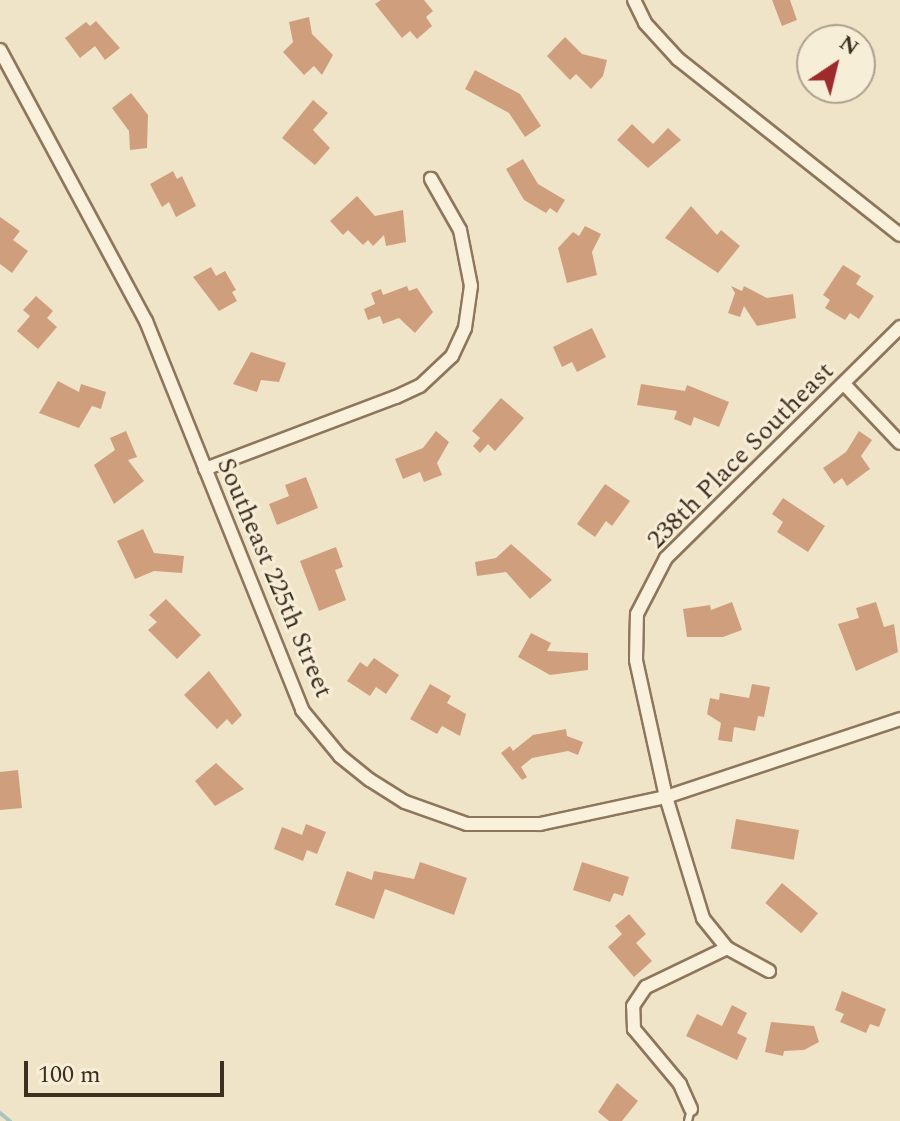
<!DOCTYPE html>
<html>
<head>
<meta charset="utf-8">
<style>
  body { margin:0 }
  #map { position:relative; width:900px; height:1121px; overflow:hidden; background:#f0e4c8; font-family:Spectral,serif }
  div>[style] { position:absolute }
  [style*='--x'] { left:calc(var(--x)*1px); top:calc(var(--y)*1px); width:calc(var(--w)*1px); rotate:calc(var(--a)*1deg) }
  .stream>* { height:4px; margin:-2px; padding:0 2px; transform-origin:2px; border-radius:2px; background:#a9c4bc }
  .building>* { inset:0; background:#cf9f7d; transform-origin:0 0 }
  .roads { filter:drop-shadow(2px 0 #8d765c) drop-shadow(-2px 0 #8d765c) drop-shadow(0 2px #8d765c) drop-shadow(0 -2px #8d765c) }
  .lane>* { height:6px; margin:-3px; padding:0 3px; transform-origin:3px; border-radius:3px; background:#faf1dc }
  .street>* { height:12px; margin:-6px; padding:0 6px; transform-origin:6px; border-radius:6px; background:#faf1dc }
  span { translate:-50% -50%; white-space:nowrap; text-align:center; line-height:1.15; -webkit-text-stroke:6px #f7eed8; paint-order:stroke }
  .street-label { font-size:26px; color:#3d2e20 }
  .north { position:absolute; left:796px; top:24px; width:80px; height:80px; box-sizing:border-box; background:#f7eed8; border:2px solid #ada18e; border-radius:50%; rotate:35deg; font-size:22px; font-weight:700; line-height:32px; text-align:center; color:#3d2e20 }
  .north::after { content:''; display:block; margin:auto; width:28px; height:36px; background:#9e2a2b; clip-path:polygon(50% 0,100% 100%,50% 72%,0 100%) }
  .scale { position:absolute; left:24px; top:1061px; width:200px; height:36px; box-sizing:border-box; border:4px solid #3d2e20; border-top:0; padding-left:10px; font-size:24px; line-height:28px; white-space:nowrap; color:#3d2e20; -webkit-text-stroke:6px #f7eed8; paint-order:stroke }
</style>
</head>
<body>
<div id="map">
  <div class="stream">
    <div style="--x:0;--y:1113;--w:13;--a:39"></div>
  </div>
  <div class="building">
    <div style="clip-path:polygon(381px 0,424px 0,433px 11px,426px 17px,432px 26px,417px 39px,410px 31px,402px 38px,375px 4px)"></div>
    <div style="clip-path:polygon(772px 0,790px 0,797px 20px,782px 26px)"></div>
    <div style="clip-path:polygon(309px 17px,312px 34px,333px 55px,322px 75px,314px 66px,304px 75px,283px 52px,293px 42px,289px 22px)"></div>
    <div style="clip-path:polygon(96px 21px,120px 48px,105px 60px,95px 46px,80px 58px,65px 38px,86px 22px,90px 26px)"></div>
    <div style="clip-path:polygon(565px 37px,582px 54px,607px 60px,603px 76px,591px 89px,576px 74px,570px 80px,547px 56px)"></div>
    <div style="clip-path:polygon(475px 70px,520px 94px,541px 126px,525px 137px,509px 113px,465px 89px)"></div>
    <div style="clip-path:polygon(131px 93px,148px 115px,147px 148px,130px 150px,129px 131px,112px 108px)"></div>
    <div style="clip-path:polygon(313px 100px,328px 113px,313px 130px,330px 148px,315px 165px,282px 138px)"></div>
    <div style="clip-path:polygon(632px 124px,653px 144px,668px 128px,681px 140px,648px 168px,617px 140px)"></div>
    <div style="clip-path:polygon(523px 159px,538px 184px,565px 200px,557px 213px,550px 208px,546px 213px,524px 200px,506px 169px)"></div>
    <div style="clip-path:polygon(173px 171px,177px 179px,182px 176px,196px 206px,176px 217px,169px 202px,162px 207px,150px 184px)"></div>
    <div style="clip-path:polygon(357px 196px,375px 216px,403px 210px,406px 242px,386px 246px,384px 235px,373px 246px,368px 240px,363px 245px,348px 230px,343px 235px,330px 221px)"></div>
    <div style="clip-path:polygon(691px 206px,717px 235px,721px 230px,740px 246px,718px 273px,665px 238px)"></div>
    <div style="clip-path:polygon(0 217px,20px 231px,13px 240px,28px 251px,12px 273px,0 264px)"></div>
    <div style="clip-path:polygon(585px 226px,601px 234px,592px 252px,597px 275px,567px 283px,558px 248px,573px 232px,579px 236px)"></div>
    <div style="clip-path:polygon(843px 265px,861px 276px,856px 284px,874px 296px,859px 319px,850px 313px,845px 320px,825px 308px,830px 300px,823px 295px)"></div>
    <div style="clip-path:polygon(211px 267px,216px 276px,225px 271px,236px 290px,232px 292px,237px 301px,219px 311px,193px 277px)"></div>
    <div style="clip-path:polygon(407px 286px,409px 291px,417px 288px,433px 312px,415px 333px,399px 318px,383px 324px,380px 316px,368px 320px,364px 309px,375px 304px,371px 293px,381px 289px,383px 295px)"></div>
    <div style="clip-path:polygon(731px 286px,742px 291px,744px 286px,767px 298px,793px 294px,796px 318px,757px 326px,744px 306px,740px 317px,728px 313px,735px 293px)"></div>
    <div style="clip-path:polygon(36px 296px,53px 311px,47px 318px,57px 327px,38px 349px,17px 331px,30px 316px,23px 310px)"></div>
    <div style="clip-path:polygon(592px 328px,606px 357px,577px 372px,572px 362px,562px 367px,553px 347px)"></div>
    <div style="clip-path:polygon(251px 352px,286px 363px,279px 382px,261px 380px,257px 392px,233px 384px)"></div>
    <div style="clip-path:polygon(58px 381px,79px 392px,81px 384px,106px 392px,101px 409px,92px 406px,79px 428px,39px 413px)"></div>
    <div style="clip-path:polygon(641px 384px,685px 391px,687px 385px,729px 402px,719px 427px,694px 417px,691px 426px,674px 419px,677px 411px,637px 405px)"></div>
    <div style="clip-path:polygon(501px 398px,524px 418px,495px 451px,488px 444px,480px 453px,473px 446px,480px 438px,472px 431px)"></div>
    <div style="clip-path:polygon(126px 431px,137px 457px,128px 460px,144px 481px,114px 504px,94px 465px,115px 450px,110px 438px)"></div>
    <div style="clip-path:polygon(436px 431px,449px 442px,437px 463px,442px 475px,424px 482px,420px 472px,403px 479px,395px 459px,423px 448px)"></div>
    <div style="clip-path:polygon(859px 431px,872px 440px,861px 456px,870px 469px,847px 486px,842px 478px,834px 484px,823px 468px,846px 452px)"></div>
    <div style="clip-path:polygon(306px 477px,318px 508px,277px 525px,269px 504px,289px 496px,285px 485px)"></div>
    <div style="clip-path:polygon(605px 484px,630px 501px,612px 526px,606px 521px,595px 537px,577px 524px)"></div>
    <div style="clip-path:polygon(783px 498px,825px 526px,808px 552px,777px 532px,783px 522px,772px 514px)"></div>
    <div style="clip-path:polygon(143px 529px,154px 553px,184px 556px,182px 573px,154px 571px,135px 579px,117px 541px)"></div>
    <div style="clip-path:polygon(511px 544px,552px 580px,530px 599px,506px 572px,477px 576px,475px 562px,496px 558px)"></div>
    <div style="clip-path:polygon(336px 547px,343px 567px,335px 570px,346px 600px,319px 611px,300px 561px)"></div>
    <div style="clip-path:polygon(166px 599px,201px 635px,177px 659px,148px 630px,157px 622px,149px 615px)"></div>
    <div style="clip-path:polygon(732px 602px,742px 630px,723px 637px,687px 637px,683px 609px,710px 605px,711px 610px)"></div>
    <div style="clip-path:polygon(876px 602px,884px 627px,894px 624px,898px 652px,856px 671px,838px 624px,859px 618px,856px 608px)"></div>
    <div style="clip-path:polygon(531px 633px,551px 643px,547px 651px,588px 653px,588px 670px,550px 675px,518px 657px)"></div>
    <div style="clip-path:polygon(374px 658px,399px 675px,386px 694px,376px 687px,370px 696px,347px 681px,360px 662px,367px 667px)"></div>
    <div style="clip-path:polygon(209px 671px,242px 715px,232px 725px,227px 719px,217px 729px,184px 695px)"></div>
    <div style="clip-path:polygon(430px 684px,451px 696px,447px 703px,466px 714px,460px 736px,442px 726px,437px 734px,410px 719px)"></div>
    <div style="clip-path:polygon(752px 684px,770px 687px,764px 717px,758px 716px,755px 731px,734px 727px,732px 742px,718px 740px,721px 723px,707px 714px,710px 698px,719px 700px,720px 693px,749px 698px)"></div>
    <div style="clip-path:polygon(566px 729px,567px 736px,583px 742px,578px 755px,568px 751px,532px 758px,521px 767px,527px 777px,522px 780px,501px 753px,510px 746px,513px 751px,533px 735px)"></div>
    <div style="clip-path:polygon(216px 763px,244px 789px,215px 806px,195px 781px)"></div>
    <div style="clip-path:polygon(18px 770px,22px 808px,0 810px,0 772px)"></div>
    <div style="left:736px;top:819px;width:64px;height:30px;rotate:10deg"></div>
    <div style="clip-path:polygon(306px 824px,326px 832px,317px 854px,307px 850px,303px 861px,274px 849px,282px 827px,302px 835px)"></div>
    <div style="clip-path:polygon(420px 862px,467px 878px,454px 915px,385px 889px,374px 919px,335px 905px,347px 871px,372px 880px,374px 871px,414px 879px)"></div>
    <div style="clip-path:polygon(582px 862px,629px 877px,623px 896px,614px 893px,610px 902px,573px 890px)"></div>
    <div style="left:782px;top:883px;width:47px;height:26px;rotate:40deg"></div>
    <div style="clip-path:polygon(629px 914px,646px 934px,636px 943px,652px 961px,634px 977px,608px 947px,622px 934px,615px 926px)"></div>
    <div style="clip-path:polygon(842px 991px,886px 1009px,879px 1027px,870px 1024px,866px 1033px,840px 1022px,844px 1014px,835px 1010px)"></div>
    <div style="clip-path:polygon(732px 1005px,747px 1013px,737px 1033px,747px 1038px,737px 1060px,686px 1036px,697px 1014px,722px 1026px)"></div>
    <div style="clip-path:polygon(771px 1022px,814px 1026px,819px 1042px,804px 1050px,784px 1051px,783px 1056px,765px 1052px)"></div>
    <div style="clip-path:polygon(617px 1083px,638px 1101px,622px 1121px,609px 1121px,598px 1112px)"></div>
  </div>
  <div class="roads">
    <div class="lane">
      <div style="--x:688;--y:1121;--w:12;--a:-76"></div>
    </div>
    <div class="street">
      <div style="--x:634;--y:0;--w:25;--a:64"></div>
      <div style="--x:645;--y:23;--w:49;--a:47.5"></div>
      <div style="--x:678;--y:59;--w:283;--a:38.4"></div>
      <div style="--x:0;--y:50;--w:308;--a:61.7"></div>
      <div style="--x:146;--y:321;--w:419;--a:68.1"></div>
      <div style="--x:302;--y:710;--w:60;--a:50.4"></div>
      <div style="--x:340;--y:756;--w:38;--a:39"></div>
      <div style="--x:370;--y:780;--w:41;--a:32.2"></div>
      <div style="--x:405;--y:802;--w:66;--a:19.5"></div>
      <div style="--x:467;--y:824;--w:73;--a:0"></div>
      <div style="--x:540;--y:824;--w:129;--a:-12.1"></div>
      <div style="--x:666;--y:797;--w:247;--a:-18.4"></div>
      <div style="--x:844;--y:384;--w:81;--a:46.5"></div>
      <div style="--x:205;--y:469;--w:204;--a:-20.7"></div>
      <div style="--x:396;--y:397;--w:26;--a:-25"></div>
      <div style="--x:420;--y:386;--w:44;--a:-43.2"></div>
      <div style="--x:452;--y:356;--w:31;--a:-65"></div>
      <div style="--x:465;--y:328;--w:42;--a:-81.9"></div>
      <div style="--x:471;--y:286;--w:57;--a:-101.1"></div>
      <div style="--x:460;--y:230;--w:59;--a:-119.6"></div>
      <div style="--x:769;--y:971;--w:48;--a:-151.3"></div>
      <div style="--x:727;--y:948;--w:38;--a:-129"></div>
      <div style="--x:703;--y:918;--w:127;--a:-107"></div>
      <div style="--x:666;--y:797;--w:140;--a:-102.4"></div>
      <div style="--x:636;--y:660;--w:46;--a:-88.8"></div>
      <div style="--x:637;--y:614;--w:63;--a:-62.6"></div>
      <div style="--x:666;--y:558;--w:329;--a:-44.6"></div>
      <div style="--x:691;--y:1109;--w:27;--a:-114"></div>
      <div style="--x:680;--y:1084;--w:72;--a:-129.9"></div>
      <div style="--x:634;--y:1029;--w:23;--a:-92"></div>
      <div style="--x:633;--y:1006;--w:23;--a:-56"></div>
      <div style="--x:646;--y:987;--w:90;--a:-25.7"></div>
    </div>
  </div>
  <div class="street-label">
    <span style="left:741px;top:456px;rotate:-45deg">238th Place Southeast</span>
    <span style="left:274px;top:578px;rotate:67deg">Southeast 225th Street</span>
  </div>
  <div class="north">N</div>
  <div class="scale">100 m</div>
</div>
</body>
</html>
